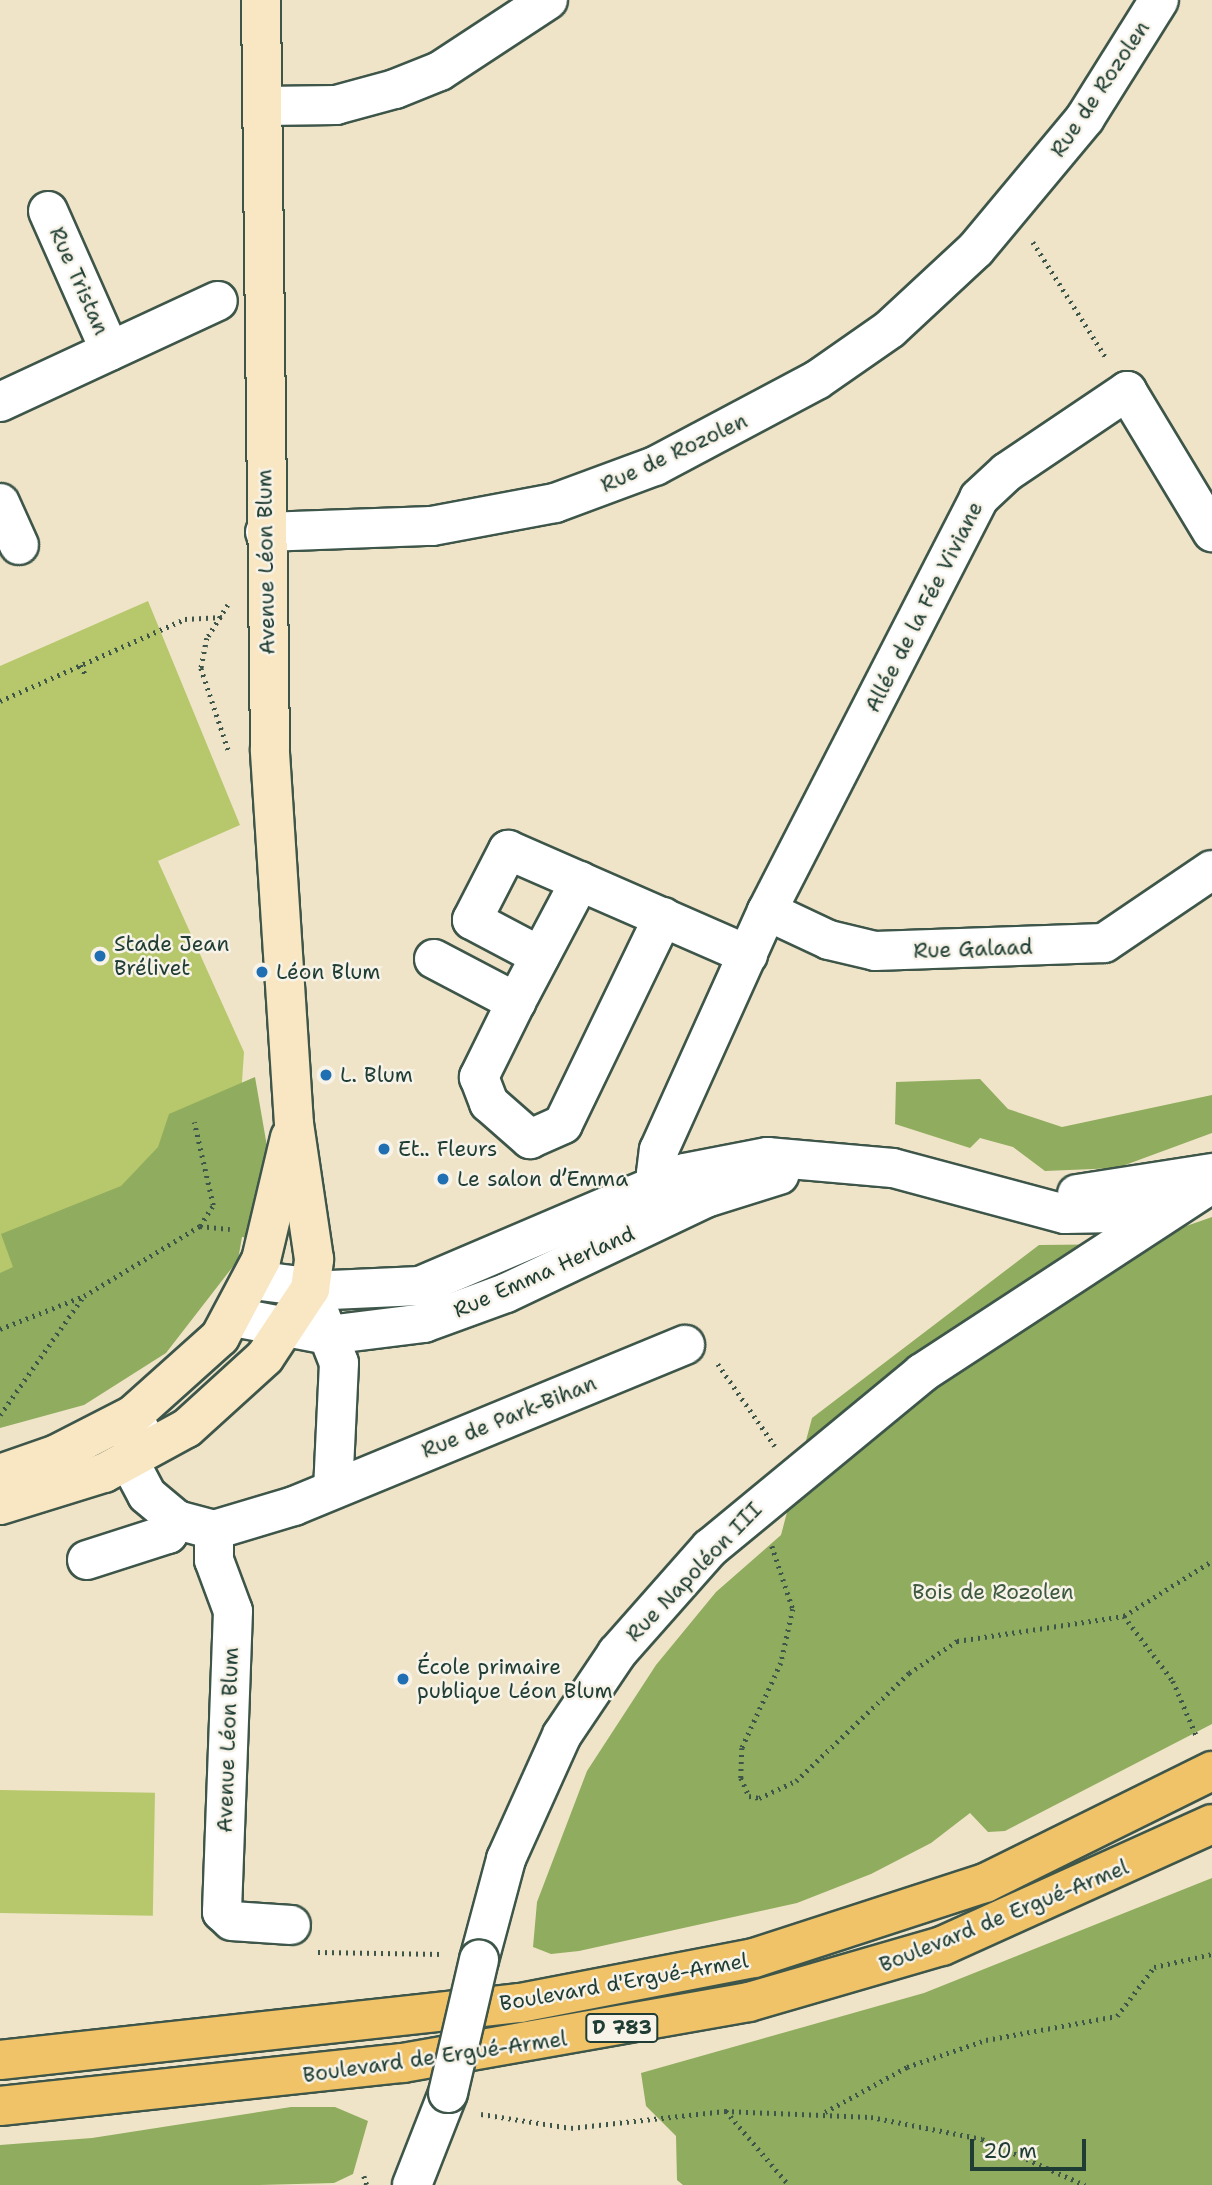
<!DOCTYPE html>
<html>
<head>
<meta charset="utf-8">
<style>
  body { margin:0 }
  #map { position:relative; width:1212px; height:2185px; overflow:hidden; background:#efe4c8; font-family:"Shantell Sans",sans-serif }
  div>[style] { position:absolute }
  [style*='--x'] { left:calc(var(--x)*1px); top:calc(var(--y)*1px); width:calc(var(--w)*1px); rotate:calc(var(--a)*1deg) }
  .green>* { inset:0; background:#b6c86b; transform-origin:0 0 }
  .forest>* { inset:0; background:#90ac5f }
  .path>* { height:4.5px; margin-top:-2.25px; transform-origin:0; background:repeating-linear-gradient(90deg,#3e564a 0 2px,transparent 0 7px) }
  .roads { filter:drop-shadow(2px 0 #3e564a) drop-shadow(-2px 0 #3e564a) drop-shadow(0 2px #3e564a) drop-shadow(0 -2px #3e564a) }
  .minor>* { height:38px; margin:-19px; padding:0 19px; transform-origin:19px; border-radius:19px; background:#fff }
  .tertiary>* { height:38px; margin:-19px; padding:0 19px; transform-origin:19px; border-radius:19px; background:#fff }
  .secondary>* { height:38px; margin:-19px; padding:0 19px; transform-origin:19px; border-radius:19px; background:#f9e7c3 }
  .primary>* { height:38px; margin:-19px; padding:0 19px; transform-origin:19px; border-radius:19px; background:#f1c369 }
  .bridges { filter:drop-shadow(2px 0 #3e564a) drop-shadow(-2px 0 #3e564a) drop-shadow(0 2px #3e564a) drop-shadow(0 -2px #3e564a) }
  .tertiary-bridge>* { height:38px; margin:-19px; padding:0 19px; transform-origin:19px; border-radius:19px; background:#fff }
  .dots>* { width:19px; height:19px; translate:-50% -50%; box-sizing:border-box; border:4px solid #f7f3e8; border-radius:50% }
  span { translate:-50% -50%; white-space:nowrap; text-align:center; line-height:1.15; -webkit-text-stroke:5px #f7f3e8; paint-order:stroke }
  .shield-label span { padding:2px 5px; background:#f7f3e8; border:2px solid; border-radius:5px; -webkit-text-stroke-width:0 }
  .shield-label { font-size:19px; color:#1f3d34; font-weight:700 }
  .street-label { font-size:21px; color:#1f3d34 }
  .poi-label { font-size:21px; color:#1f3d34 }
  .left { translate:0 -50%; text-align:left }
  .park-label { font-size:21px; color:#3d593f }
  .scale { position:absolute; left:970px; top:2139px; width:116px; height:32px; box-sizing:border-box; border:4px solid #1f3d34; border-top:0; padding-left:9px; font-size:21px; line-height:24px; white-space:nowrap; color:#1f3d34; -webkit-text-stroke:5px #f7f3e8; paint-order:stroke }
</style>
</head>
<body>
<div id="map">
  <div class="green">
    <div style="clip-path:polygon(148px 601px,240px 825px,158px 861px,244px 1052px,241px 1097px,203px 1218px,0 1302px,0 666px)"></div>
    <div style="left:0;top:1790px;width:155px;height:123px;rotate:1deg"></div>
  </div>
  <div class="forest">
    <div style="clip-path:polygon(255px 1077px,269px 1158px,263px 1240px,242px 1237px,238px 1260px,166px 1353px,84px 1405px,0 1428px,0 1273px,13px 1267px,1px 1234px,121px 1186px,158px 1147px,169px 1114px)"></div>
    <div style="clip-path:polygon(980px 1079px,1008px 1109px,1062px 1127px,1212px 1095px,1212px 1133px,1117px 1168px,1045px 1171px,1013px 1147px,980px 1138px,970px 1148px,895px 1124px,896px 1082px)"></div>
    <div style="clip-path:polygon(1212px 1217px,1212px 1724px,1005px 1831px,988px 1832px,970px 1813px,931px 1843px,871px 1874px,797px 1903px,579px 1951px,551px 1954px,533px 1947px,537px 1902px,587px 1771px,656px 1665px,716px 1592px,781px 1535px,812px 1418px,1039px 1245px,1135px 1244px)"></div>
    <div style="clip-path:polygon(1212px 1878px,1212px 2185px,683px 2185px,677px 2180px,676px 2136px,646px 2106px,641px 2073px,924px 1993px)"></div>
    <div style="clip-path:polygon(291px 2107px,335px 2107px,368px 2121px,353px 2174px,334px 2183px,260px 2185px,0 2185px,0 2145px,92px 2138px)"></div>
  </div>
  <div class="path">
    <div style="--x:1033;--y:242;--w:138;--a:57.7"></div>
    <div style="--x:228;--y:605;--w:39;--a:122"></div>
    <div style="--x:207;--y:638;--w:31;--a:101"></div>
    <div style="--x:201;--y:668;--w:89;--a:71.6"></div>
    <div style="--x:81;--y:665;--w:10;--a:66"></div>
    <div style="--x:0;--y:701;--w:202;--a:-23.9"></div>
    <div style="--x:185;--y:619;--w:37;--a:-3"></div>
    <div style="--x:200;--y:1226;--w:30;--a:6"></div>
    <div style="--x:0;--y:1329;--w:90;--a:-21.4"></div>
    <div style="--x:84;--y:1296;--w:135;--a:-31.1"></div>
    <div style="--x:200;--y:1226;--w:25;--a:-58"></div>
    <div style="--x:213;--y:1205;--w:85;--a:-102.9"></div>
    <div style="--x:718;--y:1364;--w:100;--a:55.2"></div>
    <div style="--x:0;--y:1415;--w:144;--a:-54.9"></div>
    <div style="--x:772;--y:1546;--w:66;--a:71.6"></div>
    <div style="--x:793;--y:1609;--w:55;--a:102.5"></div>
    <div style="--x:781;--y:1663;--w:94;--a:114.6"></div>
    <div style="--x:742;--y:1748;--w:30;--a:92"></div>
    <div style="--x:741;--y:1778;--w:20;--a:66"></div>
    <div style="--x:749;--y:1796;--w:10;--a:11"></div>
    <div style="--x:759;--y:1798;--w:41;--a:-24.7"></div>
    <div style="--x:796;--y:1781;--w:156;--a:-43.7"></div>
    <div style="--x:909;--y:1673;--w:58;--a:-33.7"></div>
    <div style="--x:957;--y:1641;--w:169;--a:-8.5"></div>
    <div style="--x:1124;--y:1616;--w:104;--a:-32"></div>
    <div style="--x:1124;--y:1616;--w:81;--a:53"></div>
    <div style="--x:1173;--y:1681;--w:61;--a:66.8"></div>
    <div style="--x:318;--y:1952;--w:125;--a:0.9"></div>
    <div style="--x:726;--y:2111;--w:97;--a:49.6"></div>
    <div style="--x:825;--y:2112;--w:94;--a:-28.8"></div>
    <div style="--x:907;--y:2067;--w:83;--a:-18.9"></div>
    <div style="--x:986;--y:2040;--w:133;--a:-10.4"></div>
    <div style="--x:1117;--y:2016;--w:61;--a:-52.9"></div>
    <div style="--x:1154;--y:1967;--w:59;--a:-12.6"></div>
    <div style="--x:481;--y:2114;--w:91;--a:8.8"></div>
    <div style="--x:571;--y:2128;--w:155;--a:-6.3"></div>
    <div style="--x:725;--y:2111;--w:146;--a:2.4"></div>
    <div style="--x:871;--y:2117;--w:113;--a:11.2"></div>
    <div style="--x:982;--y:2139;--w:113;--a:24.1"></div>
    <div style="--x:364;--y:2176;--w:9;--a:72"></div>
  </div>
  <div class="roads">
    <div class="minor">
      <div style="--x:265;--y:106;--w:71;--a:-0.8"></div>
      <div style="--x:336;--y:105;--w:61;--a:-15.2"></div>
      <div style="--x:395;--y:89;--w:48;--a:-21.8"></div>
      <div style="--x:440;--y:71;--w:129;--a:-33.3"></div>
      <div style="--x:48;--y:211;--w:153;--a:66.1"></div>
      <div style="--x:0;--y:402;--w:240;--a:-24.9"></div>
      <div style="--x:0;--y:503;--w:46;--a:65.7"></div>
      <div style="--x:265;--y:532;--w:167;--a:-2.1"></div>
      <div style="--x:432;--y:526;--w:125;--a:-10.6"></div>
      <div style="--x:555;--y:503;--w:107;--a:-20.3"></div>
      <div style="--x:655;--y:466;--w:183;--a:-28"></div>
      <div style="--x:817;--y:380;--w:89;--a:-34.9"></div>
      <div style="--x:890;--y:329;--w:117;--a:-42.9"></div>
      <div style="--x:976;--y:249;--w:170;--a:-50.2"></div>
      <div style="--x:1085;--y:118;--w:139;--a:-57.9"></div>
      <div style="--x:767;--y:911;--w:464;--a:-62.8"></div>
      <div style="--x:979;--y:498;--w:38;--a:-43"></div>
      <div style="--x:1007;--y:472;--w:145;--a:-34"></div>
      <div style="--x:1127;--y:391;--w:165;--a:58.9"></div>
      <div style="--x:540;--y:956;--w:77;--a:-152.1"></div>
      <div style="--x:472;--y:920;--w:79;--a:-62.8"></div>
      <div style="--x:508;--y:850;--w:262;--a:23.6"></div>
      <div style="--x:434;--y:959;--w:93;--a:27.7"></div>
      <div style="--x:516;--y:1002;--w:137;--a:-62.1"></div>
      <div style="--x:516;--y:1002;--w:84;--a:116.3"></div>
      <div style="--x:479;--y:1077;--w:28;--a:69"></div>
      <div style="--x:489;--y:1103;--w:55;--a:41.3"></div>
      <div style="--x:530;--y:1139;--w:36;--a:-24"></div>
      <div style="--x:563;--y:1124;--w:230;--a:-64.2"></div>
      <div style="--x:670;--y:1213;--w:42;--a:-109.3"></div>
      <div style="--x:656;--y:1173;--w:23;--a:-83"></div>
      <div style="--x:659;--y:1150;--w:262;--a:-65.7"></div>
      <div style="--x:767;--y:911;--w:68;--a:25.1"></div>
      <div style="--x:829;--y:940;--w:47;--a:13.4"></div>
      <div style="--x:875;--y:951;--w:229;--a:-2"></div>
      <div style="--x:1104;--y:943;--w:130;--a:-34.1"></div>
      <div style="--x:310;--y:1289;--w:79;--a:68.6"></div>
      <div style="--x:339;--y:1363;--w:126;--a:92.7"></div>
      <div style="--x:140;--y:1430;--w:33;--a:110"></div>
      <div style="--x:129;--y:1461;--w:38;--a:62"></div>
      <div style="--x:147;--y:1495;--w:39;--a:40"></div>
      <div style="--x:177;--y:1520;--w:38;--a:15"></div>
      <div style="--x:214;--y:1530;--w:84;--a:-16.7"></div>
      <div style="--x:294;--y:1506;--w:423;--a:-22.4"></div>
      <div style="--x:214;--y:1530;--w:30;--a:90"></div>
      <div style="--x:214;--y:1560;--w:54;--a:69.6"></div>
      <div style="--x:233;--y:1611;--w:301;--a:92.1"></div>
      <div style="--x:222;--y:1912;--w:13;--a:42"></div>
      <div style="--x:232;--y:1921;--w:59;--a:3.9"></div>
      <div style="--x:87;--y:1560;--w:85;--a:-17.8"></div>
      <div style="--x:168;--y:1534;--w:17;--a:-57"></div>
    </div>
    <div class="tertiary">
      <div style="--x:1077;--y:1194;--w:137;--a:-8.8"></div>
      <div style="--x:253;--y:1280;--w:79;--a:7.3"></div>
      <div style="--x:331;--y:1290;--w:89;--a:-2.6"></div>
      <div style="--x:420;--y:1286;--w:288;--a:-23.1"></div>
      <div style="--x:685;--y:1173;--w:84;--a:-11"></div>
      <div style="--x:767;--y:1157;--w:126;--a:5"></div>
      <div style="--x:893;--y:1168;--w:178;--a:15"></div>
      <div style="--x:1065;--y:1214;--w:101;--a:-1.1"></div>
      <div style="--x:234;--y:1317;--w:96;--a:10.8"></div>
      <div style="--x:328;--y:1335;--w:97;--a:-7.1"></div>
      <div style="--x:424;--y:1323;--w:87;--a:-20.1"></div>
      <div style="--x:506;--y:1293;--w:221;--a:-25.4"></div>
      <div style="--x:706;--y:1198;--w:77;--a:-17.5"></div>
      <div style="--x:479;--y:1960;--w:105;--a:-75"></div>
      <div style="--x:506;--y:1859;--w:136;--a:-65.7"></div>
      <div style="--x:562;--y:1735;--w:99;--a:-56.1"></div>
      <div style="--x:617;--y:1653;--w:140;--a:-48.5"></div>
      <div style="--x:710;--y:1548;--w:275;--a:-39.5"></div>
      <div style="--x:922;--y:1373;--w:347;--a:-33.2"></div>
      <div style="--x:412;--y:2185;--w:99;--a:-68.6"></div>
    </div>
    <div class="secondary">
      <div style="--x:0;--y:1474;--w:60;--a:-19.3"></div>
      <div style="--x:57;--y:1454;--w:85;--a:-27.2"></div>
      <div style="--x:133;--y:1415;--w:117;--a:-41.9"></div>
      <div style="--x:220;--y:1337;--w:87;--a:-62"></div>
      <div style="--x:261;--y:1260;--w:126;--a:-76.7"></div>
      <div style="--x:0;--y:1505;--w:109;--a:-17.1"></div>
      <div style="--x:104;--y:1473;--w:94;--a:-28.5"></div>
      <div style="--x:187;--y:1428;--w:105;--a:-42.3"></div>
      <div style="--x:265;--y:1357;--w:82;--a:-56.5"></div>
      <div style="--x:310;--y:1289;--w:30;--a:-82"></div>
      <div style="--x:314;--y:1259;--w:136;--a:-98.4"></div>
      <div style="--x:294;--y:1124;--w:376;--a:-93.7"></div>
      <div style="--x:270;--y:749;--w:749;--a:-90.69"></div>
    </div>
    <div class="primary">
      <div style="--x:0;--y:2060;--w:523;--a:-6.26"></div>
      <div style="--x:520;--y:2003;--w:238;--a:-10.9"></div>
      <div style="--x:754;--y:1958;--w:243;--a:-18"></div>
      <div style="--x:985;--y:1883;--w:253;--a:-26.3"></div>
      <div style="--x:0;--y:2106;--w:405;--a:-6.1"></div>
      <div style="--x:403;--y:2063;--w:351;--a:-10"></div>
      <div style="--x:749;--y:2002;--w:201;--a:-16.2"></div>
      <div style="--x:942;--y:1946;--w:296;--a:-24.3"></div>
    </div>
  </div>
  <div class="bridges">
    <div class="tertiary-bridge">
      <div style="--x:448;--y:2093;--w:137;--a:-76.9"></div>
    </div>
  </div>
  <div class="dots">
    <div style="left:100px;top:956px;background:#1f6fb2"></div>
    <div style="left:262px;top:972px;background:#1f6fb2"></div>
    <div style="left:326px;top:1075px;background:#1f6fb2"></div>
    <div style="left:384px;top:1149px;background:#1f6fb2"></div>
    <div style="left:443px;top:1179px;background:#1f6fb2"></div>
    <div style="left:403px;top:1679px;background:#1f6fb2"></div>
  </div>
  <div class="shield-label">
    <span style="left:622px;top:2028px">D 783</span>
  </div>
  <div class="street-label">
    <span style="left:1100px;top:89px;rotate:-56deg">Rue de Rozolen</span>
    <span style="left:79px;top:281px;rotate:66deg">Rue Tristan</span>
    <span style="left:674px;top:453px;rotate:-25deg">Rue de Rozolen</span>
    <span style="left:266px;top:562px;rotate:-91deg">Avenue Léon Blum</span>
    <span style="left:924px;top:607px;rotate:-63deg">Allée de la Fée Viviane</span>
    <span style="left:973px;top:949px;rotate:-2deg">Rue Galaad</span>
    <span style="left:544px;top:1272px;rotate:-24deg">Rue Emma Herland</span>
    <span style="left:509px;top:1417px;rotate:-22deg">Rue de Park-Bihan</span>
    <span style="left:694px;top:1572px;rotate:-46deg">Rue Napoléon III</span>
    <span style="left:228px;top:1740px;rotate:-88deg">Avenue Léon Blum</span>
    <span style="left:1004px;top:1916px;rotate:-22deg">Boulevard de Ergué-Armel</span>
    <span style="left:624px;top:1982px;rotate:-10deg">Boulevard d'Ergué-Armel</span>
    <span style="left:435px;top:2057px;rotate:-8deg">Boulevard de Ergué-Armel</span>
  </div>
  <div class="poi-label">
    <span class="left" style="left:114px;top:956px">Stade Jean<br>Brélivet</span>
    <span class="left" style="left:276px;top:972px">Léon Blum</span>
    <span class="left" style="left:340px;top:1075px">L. Blum</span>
    <span class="left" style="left:398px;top:1149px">Et.. Fleurs</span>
    <span class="left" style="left:457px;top:1179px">Le salon d’Emma</span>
    <span class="left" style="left:417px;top:1679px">École primaire<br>publique Léon Blum</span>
  </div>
  <div class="park-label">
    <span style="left:993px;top:1592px">Bois de Rozolen</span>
  </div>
  <div class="scale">20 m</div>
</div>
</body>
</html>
